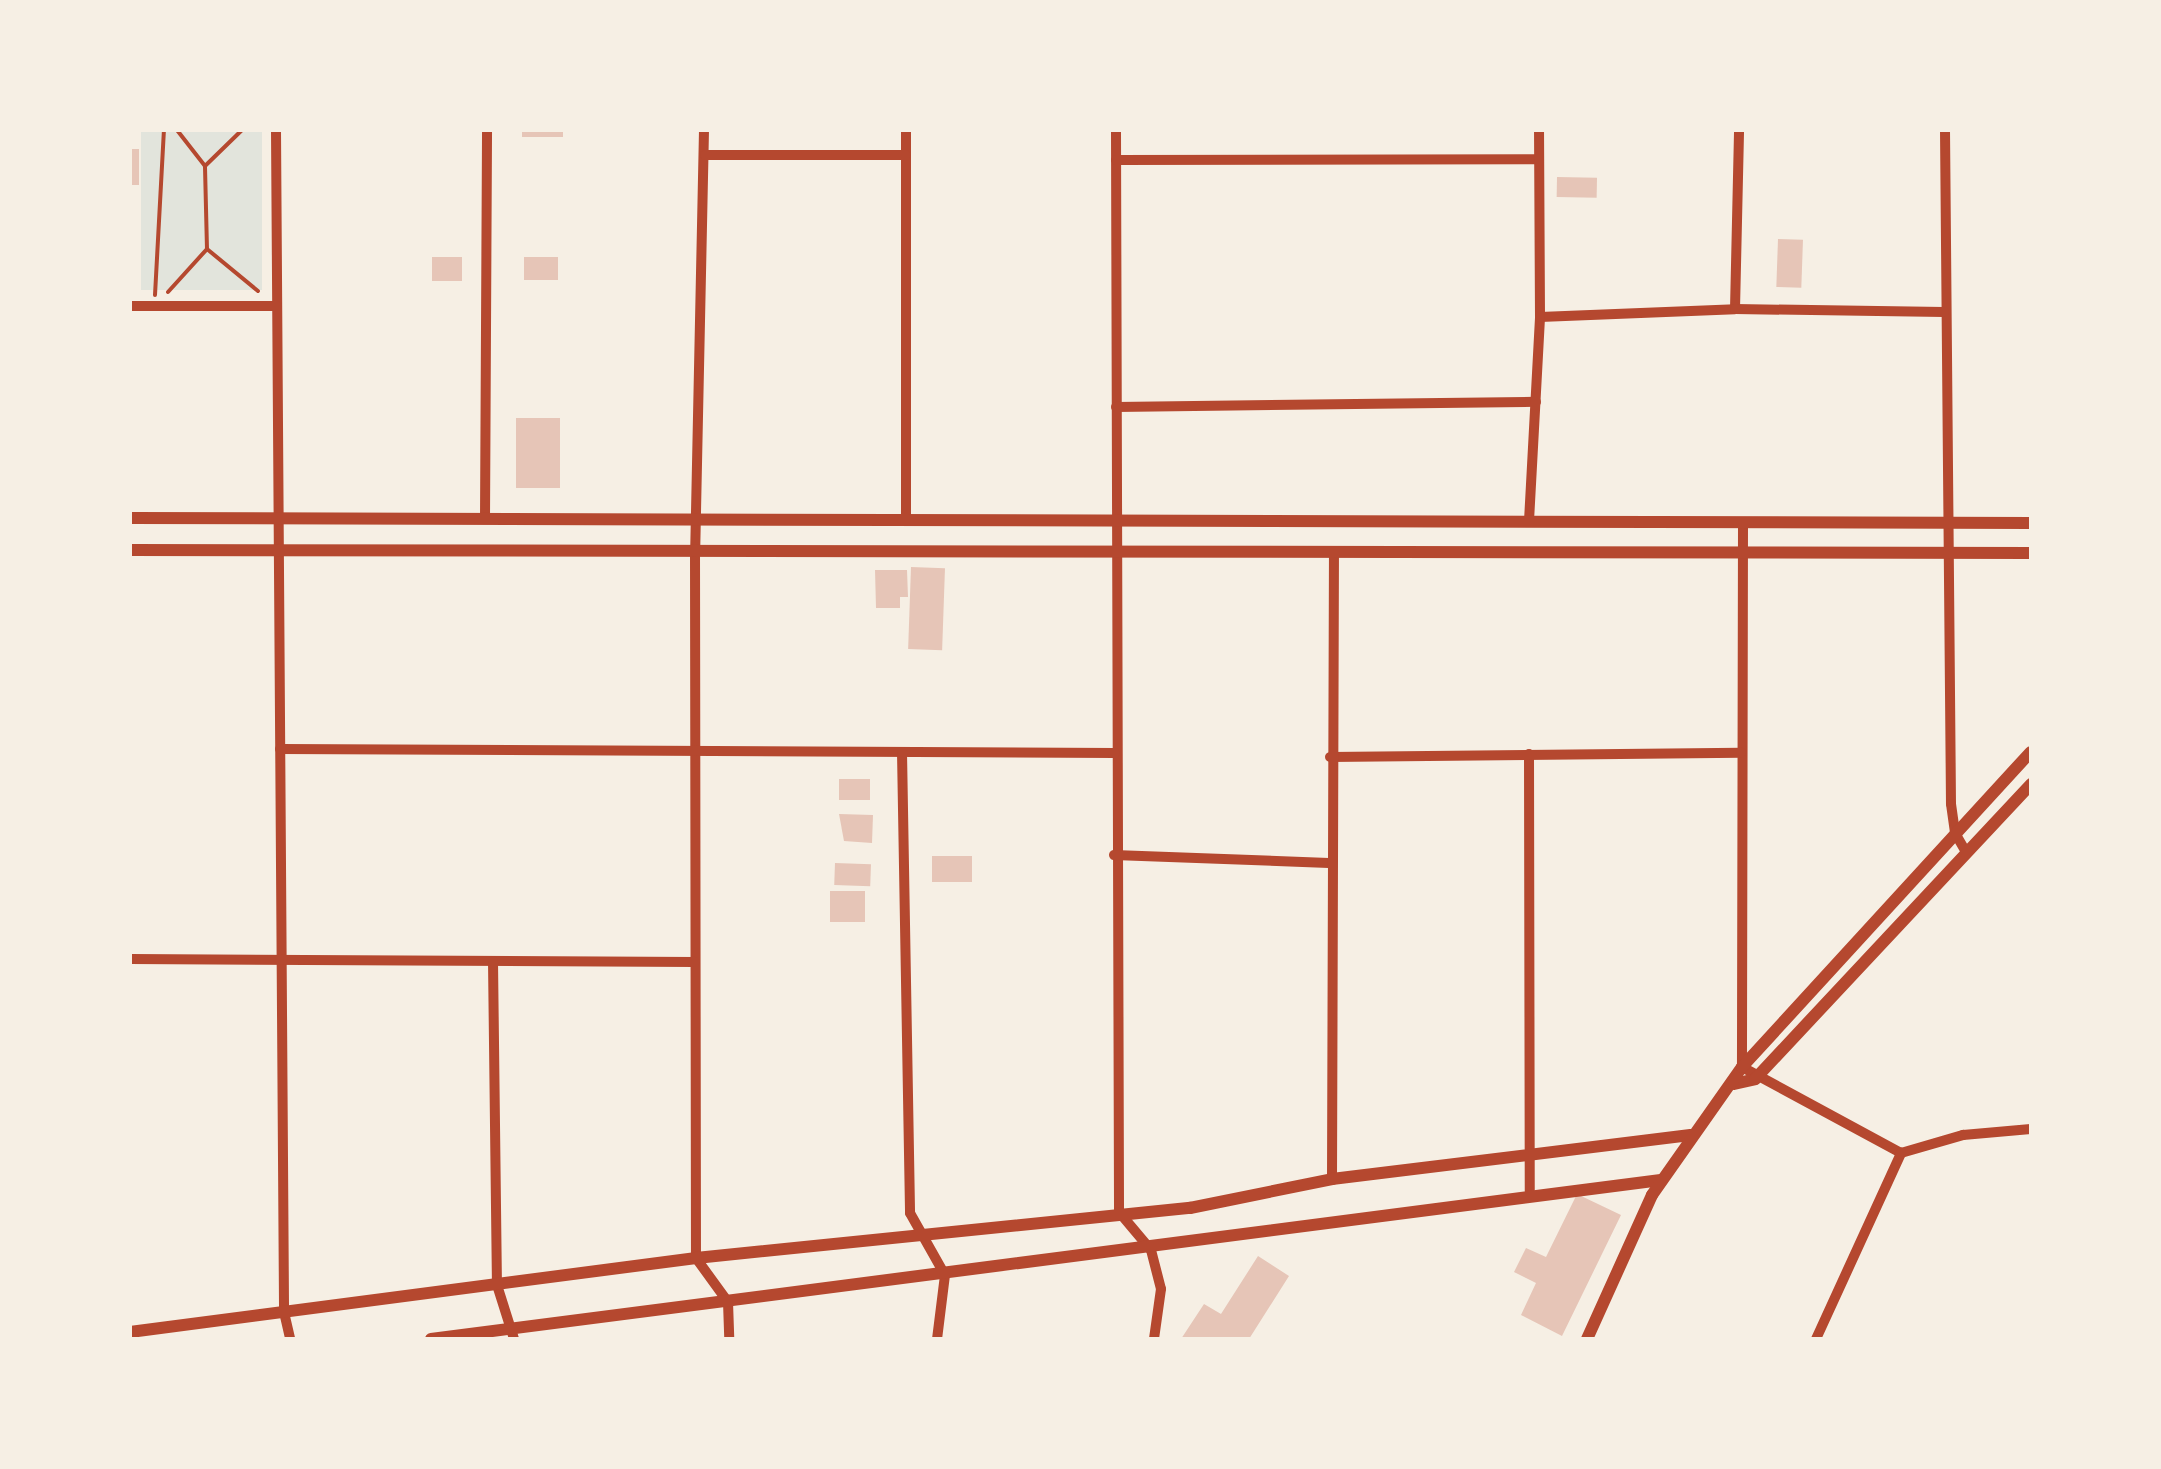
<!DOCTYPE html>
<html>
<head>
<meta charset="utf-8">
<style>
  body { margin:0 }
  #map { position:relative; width:2161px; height:1469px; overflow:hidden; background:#f6efe4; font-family:"Fira Sans",sans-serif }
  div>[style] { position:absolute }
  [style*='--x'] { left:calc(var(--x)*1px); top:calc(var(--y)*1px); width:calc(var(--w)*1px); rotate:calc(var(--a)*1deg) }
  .green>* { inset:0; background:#e2e4dc; transform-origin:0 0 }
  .building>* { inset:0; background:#e6c5b7; transform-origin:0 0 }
  .path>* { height:4px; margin:-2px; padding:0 2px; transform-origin:2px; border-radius:2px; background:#b5482f }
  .minor>* { height:10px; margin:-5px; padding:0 5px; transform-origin:5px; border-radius:5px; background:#b5482f }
  .tertiary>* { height:12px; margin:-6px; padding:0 6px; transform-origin:6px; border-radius:6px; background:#b5482f }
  span { translate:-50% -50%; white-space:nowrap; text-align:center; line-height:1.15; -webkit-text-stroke:8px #f6efe4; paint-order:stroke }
  .frame { position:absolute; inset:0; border:132px solid #f6efe4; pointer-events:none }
</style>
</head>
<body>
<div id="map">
  <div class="green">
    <div style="left:141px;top:130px;width:121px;height:160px"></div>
  </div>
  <div class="building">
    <div style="left:522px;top:130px;width:41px;height:7px"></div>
    <div style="left:130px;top:149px;width:9px;height:36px"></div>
    <div style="left:1557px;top:177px;width:40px;height:20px;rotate:1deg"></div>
    <div style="left:1778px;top:239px;width:25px;height:48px;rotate:2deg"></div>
    <div style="left:432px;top:257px;width:30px;height:24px"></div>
    <div style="left:524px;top:257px;width:34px;height:23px"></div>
    <div style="left:516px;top:418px;width:44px;height:70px"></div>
    <div style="left:911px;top:567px;width:34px;height:82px;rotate:2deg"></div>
    <div style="clip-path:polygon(875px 570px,907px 570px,908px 597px,900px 597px,900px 608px,876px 608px)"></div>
    <div style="left:839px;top:779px;width:31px;height:21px"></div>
    <div style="clip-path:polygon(839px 814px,873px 815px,872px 843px,844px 841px)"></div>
    <div style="left:932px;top:856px;width:40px;height:26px"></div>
    <div style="left:835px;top:863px;width:36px;height:22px;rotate:2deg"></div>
    <div style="left:830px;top:891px;width:35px;height:31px"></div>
    <div style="clip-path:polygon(1577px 1194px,1621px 1215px,1562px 1336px,1521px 1315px,1536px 1283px,1514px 1272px,1526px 1248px,1546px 1257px)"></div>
    <div style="clip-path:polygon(1258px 1256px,1289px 1276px,1249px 1339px,1181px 1339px,1204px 1304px,1221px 1314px)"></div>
  </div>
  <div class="path">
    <div style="--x:205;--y:166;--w:52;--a:-44.2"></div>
    <div style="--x:207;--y:249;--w:66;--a:39.5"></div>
    <div style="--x:168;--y:292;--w:58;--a:-47.8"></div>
    <div style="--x:207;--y:249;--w:83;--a:-91.4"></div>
    <div style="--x:205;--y:166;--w:46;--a:-127.9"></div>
    <div style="--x:155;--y:295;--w:165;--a:-86.9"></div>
  </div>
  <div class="minor">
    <div style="--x:276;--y:130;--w:1182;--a:89.61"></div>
    <div style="--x:284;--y:1312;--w:28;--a:77"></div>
    <div style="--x:704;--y:130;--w:421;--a:91.2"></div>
    <div style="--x:695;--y:551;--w:707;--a:89.92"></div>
    <div style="--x:696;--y:1258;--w:54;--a:54"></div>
    <div style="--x:728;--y:1302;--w:37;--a:88"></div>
    <div style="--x:906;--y:130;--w:390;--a:90"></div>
    <div style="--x:1116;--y:130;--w:1082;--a:89.84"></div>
    <div style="--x:1119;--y:1212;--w:50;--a:49.9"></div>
    <div style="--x:1151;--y:1250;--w:40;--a:75.6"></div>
    <div style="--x:1161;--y:1289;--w:50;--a:98"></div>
    <div style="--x:1945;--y:130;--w:674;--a:89.49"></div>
    <div style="--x:1951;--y:804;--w:29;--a:82"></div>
    <div style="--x:1955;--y:833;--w:22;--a:60"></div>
    <div style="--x:705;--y:155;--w:201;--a:0"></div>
    <div style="--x:1116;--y:160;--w:423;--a:-0.1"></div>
    <div style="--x:130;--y:306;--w:147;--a:0"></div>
    <div style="--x:1735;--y:309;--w:179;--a:-88.7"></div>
    <div style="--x:1540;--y:317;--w:195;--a:-2.3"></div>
    <div style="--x:1735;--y:309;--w:209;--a:0.8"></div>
    <div style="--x:1116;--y:407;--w:420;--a:-0.7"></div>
    <div style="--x:485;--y:519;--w:389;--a:-89.7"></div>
    <div style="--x:1529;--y:521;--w:204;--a:-86.9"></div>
    <div style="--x:1540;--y:317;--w:187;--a:-90.3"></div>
    <div style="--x:1743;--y:524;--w:543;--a:90.11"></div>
    <div style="--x:1742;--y:1067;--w:181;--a:28.4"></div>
    <div style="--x:1901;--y:1153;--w:65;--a:-16.2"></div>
    <div style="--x:1963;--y:1135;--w:68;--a:-5"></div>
    <div style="--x:280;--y:749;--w:835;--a:0.27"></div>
    <div style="--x:902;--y:752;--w:461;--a:89"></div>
    <div style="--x:910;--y:1213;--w:71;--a:60.6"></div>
    <div style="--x:945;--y:1275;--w:64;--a:97.1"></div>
    <div style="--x:1529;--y:754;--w:440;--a:89.9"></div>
    <div style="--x:1330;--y:757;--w:411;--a:-0.6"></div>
    <div style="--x:1114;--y:855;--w:215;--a:2.1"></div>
    <div style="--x:130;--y:959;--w:565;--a:0.3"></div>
    <div style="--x:493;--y:961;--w:324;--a:89.3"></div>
    <div style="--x:497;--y:1285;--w:57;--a:72.5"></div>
    <div style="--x:1332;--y:1179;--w:627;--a:-89.82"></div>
    <div style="--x:1816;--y:1339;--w:205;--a:-65.4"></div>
  </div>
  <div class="tertiary">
    <div style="--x:130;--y:518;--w:1901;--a:0.15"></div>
    <div style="--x:130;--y:550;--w:1901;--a:0.09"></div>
    <div style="--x:1734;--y:1084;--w:22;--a:-13"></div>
    <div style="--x:1755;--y:1079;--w:404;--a:-46.9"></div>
    <div style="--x:130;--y:1332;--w:571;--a:-7.45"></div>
    <div style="--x:696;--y:1258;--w:497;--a:-5.8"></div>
    <div style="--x:1190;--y:1208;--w:145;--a:-11.5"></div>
    <div style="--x:1332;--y:1179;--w:361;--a:-7"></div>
    <div style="--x:431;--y:1339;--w:1240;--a:-7.37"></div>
    <div style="--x:1587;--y:1339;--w:158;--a:-65.7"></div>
    <div style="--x:1652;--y:1195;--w:156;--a:-54.9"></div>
    <div style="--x:1742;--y:1067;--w:427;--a:-47.5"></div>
  </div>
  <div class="frame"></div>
</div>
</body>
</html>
